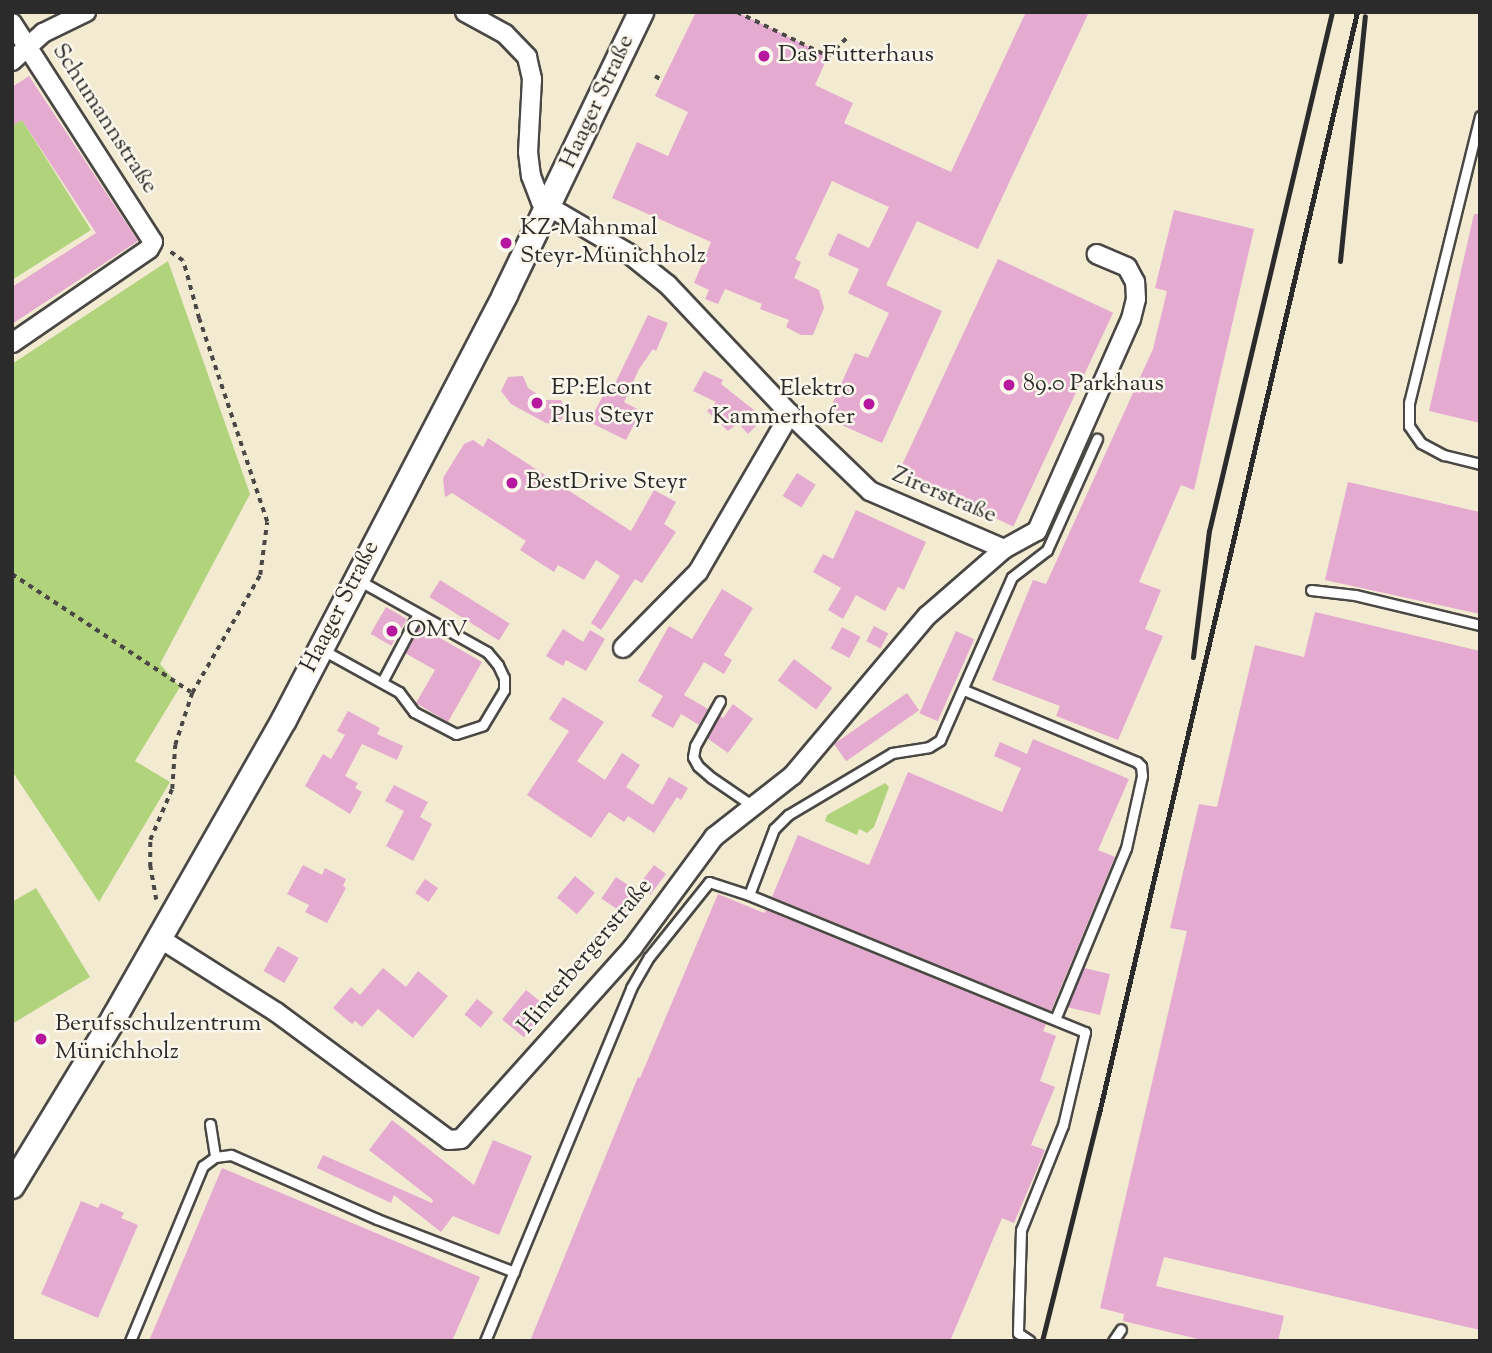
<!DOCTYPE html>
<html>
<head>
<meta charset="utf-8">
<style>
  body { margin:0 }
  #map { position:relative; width:1492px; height:1353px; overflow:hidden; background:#f3ead2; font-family:"Sorts Mill Goudy",serif }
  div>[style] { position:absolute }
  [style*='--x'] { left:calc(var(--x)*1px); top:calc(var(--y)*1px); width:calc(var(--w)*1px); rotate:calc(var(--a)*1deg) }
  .green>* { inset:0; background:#b0d37c }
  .building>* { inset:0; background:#e4aacf; transform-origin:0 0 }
  .path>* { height:3.5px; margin-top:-1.75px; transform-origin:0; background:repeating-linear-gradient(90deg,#494844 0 5px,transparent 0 10px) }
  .roads { filter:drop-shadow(2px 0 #494844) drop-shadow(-2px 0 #494844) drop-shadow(0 2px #494844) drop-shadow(0 -2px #494844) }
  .service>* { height:9px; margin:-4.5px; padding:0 4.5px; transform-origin:4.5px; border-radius:4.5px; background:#fff }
  .minor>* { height:18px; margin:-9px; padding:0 9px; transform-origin:9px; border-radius:9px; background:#fff }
  .secondary>* { height:24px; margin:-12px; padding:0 12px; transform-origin:12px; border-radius:12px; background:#fff }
  .rail>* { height:5px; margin:-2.5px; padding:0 2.5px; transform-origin:2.5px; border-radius:2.5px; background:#2b2b2b }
  .dots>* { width:19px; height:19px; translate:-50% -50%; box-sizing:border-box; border:4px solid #fbf7ec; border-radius:50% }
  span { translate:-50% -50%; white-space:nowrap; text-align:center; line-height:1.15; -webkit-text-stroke:5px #fbf7ec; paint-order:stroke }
  .poi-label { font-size:24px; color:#2b2b2b }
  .left { translate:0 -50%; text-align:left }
  .right { translate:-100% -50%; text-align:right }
  .street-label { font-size:24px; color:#2b2b2b }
  .frame { position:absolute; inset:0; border:14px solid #2b2b2b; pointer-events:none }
</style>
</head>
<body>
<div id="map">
  <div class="green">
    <div style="clip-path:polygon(22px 120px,91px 230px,12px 280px,12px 126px)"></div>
    <div style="clip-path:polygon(168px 261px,250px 494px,160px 664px,180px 687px,135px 761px,170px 782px,99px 902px,12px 771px,12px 364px)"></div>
    <div style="clip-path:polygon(885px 783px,889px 787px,874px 827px,867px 833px,859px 829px,857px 835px,825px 821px,827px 815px)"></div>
    <div style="clip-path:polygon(36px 888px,90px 977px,12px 1024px,12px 902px)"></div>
  </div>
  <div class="building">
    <div style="clip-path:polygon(696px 12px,737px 12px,828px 56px,815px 85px,853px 103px,844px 123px,951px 172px,1026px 12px,1089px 12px,978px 249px,917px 221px,886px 285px,942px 311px,882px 443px,826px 418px,855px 353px,868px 358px,889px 313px,848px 293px,859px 269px,828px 255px,838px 233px,869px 248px,889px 207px,832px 181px,795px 259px,801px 262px,794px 278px,819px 290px,824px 308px,813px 335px,801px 335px,786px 327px,789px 320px,760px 309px,762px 304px,725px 289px,718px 304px,705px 299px,709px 290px,694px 283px,711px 242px,612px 198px,637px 142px,668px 156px,688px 112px,655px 96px)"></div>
    <div style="clip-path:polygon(29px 76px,138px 241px,12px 324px,12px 287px,96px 233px,22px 120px,12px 126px,12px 87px)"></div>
    <div style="clip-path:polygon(1174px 210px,1254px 229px,1194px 490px,1181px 485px,1139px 582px,1161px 590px,1145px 629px,1163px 636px,1118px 740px,1056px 716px,1060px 706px,992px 680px,1033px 580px,1046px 584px,1153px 349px,1167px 291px,1155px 288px)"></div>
    <div style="clip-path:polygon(1474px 214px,1480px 214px,1480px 423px,1429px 411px)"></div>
    <div style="left:998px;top:259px;width:127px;height:236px;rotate:25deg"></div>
    <div style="clip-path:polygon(648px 315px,668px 323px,656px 351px,653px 349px,639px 369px,624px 402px,641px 411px,626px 440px,589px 422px,606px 390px,611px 392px)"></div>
    <div style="clip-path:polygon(704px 371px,723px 380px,721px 384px,764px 418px,748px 434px,738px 423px,728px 431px,707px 411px,716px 402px,693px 391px)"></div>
    <div style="clip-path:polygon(523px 376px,528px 388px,546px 400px,561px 400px,566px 411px,559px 425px,546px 423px,511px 404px,501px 391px,508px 377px)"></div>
    <div style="clip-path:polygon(488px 438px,631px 531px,654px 490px,676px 502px,664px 524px,676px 532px,642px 583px,635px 579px,601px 630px,591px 623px,620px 576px,596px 560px,584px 580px,558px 565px,554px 572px,520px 550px,526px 541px,452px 493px,445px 497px,443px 478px,464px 444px,473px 440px,483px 447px)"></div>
    <div style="left:797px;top:473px;width:22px;height:27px;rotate:32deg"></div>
    <div style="clip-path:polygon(1348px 482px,1480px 512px,1480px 614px,1325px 580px)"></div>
    <div style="clip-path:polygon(856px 510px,926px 542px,904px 590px,898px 587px,885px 611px,856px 595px,843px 619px,828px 610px,841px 588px,813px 572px,823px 554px,833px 559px)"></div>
    <div style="left:440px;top:580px;width:82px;height:20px;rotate:32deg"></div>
    <div style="clip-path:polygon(722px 589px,753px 608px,724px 655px,732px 660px,724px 674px,704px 662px,684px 695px,708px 709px,699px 725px,681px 714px,673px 728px,651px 716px,663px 696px,638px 681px,669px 626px,692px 639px)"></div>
    <div style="left:386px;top:607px;width:24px;height:31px;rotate:30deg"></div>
    <div style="clip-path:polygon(1315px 612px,1480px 651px,1480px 1330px,1164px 1257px,1156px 1286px,1284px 1316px,1278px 1341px,1206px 1341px,1123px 1321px,1124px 1314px,1100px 1308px,1187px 931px,1170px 928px,1199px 804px,1217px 807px,1255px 645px,1304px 657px)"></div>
    <div style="clip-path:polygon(419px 626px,482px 662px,448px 722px,416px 703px,435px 670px,405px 653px)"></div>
    <div style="left:874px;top:626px;width:16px;height:17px;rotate:27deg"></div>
    <div style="left:842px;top:627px;width:21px;height:24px;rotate:28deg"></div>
    <div style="clip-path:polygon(563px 629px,583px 642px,590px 630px,605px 639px,586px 671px,566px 660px,563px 666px,546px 656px)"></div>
    <div style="left:956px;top:631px;width:20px;height:90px;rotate:24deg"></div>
    <div style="left:794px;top:659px;width:48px;height:27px;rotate:37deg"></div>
    <div style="left:907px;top:693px;width:21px;height:89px;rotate:55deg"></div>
    <div style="clip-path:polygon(563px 697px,604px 722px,577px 761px,605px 780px,622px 753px,640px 765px,626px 787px,653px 805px,669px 777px,688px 788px,681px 800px,677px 797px,654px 833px,628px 816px,624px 822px,609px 812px,591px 838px,527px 795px,569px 731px,549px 719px)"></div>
    <div style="clip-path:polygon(733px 704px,753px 719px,728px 753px,707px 738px,720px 716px,723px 718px)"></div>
    <div style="clip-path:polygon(348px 711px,380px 728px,377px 734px,403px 746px,397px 760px,362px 744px,345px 776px,358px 783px,355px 788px,362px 792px,350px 814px,305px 786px,323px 754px,331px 759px,345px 735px,337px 731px)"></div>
    <div style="clip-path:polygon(1033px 739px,1129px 779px,1098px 850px,1115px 857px,1051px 1011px,772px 897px,798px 835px,869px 865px,908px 772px,1002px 812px,1021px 768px,994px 756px,1000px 742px,1027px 754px)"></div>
    <div style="clip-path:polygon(394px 785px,428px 802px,420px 817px,432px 824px,413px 861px,386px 846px,404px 811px,385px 801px)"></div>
    <div style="clip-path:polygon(303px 865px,322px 875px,325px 868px,346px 879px,343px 886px,346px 888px,327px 923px,305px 912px,309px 905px,287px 894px)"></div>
    <div style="left:654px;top:865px;width:15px;height:26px;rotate:37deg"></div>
    <div style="left:575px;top:876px;width:26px;height:28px;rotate:40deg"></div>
    <div style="left:616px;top:877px;width:27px;height:26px;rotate:34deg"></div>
    <div style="left:425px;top:879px;width:16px;height:17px;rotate:35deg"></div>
    <div style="clip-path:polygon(718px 894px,764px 913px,766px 910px,1046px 1024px,1043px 1031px,1056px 1036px,1040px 1081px,1055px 1087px,1031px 1145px,1045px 1150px,1014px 1223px,1002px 1218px,950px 1341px,530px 1341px,638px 1077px,640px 1078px)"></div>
    <div style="left:278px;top:946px;width:24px;height:29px;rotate:30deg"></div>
    <div style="clip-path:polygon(383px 968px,406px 987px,418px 971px,448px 996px,413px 1038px,378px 1009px,362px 1027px,355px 1021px,352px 1024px,333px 1008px,351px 987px,360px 995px)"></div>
    <div style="clip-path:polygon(1084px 968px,1110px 974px,1100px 1015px,1067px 1007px)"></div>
    <div style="left:526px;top:990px;width:28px;height:38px;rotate:39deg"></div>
    <div style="left:477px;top:999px;width:21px;height:20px;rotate:39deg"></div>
    <div style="clip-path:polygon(392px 1120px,474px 1185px,493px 1140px,532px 1156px,499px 1235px,453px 1216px,441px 1232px,394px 1195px,391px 1203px,317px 1168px,323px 1155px,432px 1203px,433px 1200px,369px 1150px)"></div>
    <div style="clip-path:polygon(222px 1168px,480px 1277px,452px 1341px,149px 1341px)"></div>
    <div style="clip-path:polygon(81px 1201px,98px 1208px,101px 1203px,124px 1213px,121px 1218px,138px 1225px,98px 1318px,41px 1294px)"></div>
  </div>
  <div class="path">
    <div style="--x:737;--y:12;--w:101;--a:25.8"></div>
    <div style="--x:828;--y:56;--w:29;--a:-44"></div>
    <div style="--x:655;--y:76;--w:8;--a:30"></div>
    <div style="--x:12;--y:574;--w:214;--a:33.4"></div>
    <div style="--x:156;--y:900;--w:34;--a:-100"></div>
    <div style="--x:150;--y:867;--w:27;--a:-90"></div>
    <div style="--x:150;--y:840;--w:56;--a:-66.7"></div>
    <div style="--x:172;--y:789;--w:44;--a:-86.1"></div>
    <div style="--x:175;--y:745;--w:55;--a:-71.9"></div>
    <div style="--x:192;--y:693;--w:136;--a:-60"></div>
    <div style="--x:260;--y:575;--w:53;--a:-82.5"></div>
    <div style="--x:267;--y:522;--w:214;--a:-108.5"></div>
    <div style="--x:199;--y:319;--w:60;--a:-105.4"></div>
    <div style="--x:183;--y:261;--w:19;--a:-145"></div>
  </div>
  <div class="roads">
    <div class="service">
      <div style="--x:1480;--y:116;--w:296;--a:103.9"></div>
      <div style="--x:1409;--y:403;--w:23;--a:90"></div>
      <div style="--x:1409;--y:426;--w:21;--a:55"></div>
      <div style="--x:1421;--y:443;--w:26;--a:28"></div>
      <div style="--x:1444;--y:455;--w:37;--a:14"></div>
      <div style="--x:1311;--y:590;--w:44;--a:6.5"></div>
      <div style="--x:1355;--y:595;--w:129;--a:13.5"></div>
      <div style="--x:321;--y:649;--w:89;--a:28.9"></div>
      <div style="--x:399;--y:692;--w:25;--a:53"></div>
      <div style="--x:414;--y:712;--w:47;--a:27.6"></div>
      <div style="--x:456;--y:734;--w:28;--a:-18"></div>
      <div style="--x:483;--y:725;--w:41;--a:-59"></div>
      <div style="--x:504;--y:690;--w:12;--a:-90"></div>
      <div style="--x:504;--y:678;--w:14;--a:-115"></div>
      <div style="--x:498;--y:665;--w:17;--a:-130"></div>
      <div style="--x:487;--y:652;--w:148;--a:-150.8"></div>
      <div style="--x:382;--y:682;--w:77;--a:-62.1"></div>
      <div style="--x:964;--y:690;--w:187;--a:22.6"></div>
      <div style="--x:1137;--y:762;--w:6;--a:45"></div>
      <div style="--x:1141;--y:766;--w:10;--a:84"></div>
      <div style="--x:1142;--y:776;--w:74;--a:102.5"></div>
      <div style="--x:1126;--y:848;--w:185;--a:112.5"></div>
      <div style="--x:720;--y:701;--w:51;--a:119.1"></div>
      <div style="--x:695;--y:746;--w:11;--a:100"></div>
      <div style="--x:693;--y:757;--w:10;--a:61"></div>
      <div style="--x:698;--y:766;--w:18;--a:41"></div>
      <div style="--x:712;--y:778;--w:50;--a:34.3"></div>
      <div style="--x:749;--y:895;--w:71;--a:-69.3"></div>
      <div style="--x:774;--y:829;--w:20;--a:-45"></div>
      <div style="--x:788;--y:815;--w:121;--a:-30.8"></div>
      <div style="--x:892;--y:753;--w:37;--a:-9"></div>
      <div style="--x:929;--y:747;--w:13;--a:-32"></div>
      <div style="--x:940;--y:740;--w:178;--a:-66.2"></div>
      <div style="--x:1012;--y:577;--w:44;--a:-37.6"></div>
      <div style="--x:1047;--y:550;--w:122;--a:-65.8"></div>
      <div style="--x:210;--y:1124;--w:33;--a:81"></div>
      <div style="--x:130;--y:1341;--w:190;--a:-67.4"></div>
      <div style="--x:203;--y:1166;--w:15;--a:-37"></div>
      <div style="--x:215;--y:1157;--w:16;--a:-7"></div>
      <div style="--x:231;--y:1155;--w:159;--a:23.7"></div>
      <div style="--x:377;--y:1219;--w:147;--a:21.1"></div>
      <div style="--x:485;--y:1341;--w:382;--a:-67.5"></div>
      <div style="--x:631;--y:988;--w:36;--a:-60"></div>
      <div style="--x:649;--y:957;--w:96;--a:-51.3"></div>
      <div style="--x:709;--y:882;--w:42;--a:18"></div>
      <div style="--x:749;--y:895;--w:363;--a:22.2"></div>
      <div style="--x:1085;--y:1032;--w:96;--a:103.3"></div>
      <div style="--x:1063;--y:1125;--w:113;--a:111.8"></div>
      <div style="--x:1021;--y:1230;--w:103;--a:91.7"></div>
      <div style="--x:1018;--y:1333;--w:14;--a:34"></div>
      <div style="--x:1113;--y:1341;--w:14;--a:-56"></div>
    </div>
    <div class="minor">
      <div style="--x:465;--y:12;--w:46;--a:28.8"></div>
      <div style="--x:505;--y:34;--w:32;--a:46"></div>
      <div style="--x:527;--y:57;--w:23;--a:77"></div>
      <div style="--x:532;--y:79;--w:73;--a:93.1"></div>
      <div style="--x:528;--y:152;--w:24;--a:83"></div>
      <div style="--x:531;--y:176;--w:28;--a:69"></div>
      <div style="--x:541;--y:202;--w:101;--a:30.4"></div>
      <div style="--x:628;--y:253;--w:51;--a:38.7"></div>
      <div style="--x:668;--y:285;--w:178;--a:46.6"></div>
      <div style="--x:790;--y:414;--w:111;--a:43.9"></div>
      <div style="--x:870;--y:491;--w:146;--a:23.4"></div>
      <div style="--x:12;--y:23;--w:260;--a:57.2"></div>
      <div style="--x:153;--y:242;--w:8;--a:120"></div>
      <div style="--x:149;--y:249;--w:166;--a:145.5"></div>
      <div style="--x:12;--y:61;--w:42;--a:-42.1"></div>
      <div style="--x:43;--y:33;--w:48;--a:-26"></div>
      <div style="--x:623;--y:648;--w:107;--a:-45.4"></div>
      <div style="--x:698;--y:572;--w:183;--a:-59.8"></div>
      <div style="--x:159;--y:938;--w:138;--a:32.3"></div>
      <div style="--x:276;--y:1012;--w:215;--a:36.5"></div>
      <div style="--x:449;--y:1140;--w:12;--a:-5"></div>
      <div style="--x:461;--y:1139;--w:258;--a:-48.1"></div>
      <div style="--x:633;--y:947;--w:137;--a:-53.6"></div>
      <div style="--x:714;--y:837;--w:100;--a:-38.1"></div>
      <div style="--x:793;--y:775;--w:208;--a:-49.9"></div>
      <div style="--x:927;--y:616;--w:102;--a:-41"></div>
      <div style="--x:1004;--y:549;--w:38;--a:-29"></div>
      <div style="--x:1037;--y:531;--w:232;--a:-66.1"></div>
      <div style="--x:1131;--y:319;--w:21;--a:-76"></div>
      <div style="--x:1136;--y:299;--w:17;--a:-93"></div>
      <div style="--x:1135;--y:282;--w:17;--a:-118"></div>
      <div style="--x:1127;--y:267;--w:33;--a:-157"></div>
    </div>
    <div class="secondary">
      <div style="--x:12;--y:1186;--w:197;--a:-58.7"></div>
      <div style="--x:114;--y:1018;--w:343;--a:-60.3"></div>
      <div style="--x:284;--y:720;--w:479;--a:-62.5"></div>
      <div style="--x:505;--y:295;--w:314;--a:-64.3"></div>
    </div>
  </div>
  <div class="rail">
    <div style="--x:1340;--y:261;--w:246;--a:-84.2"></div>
    <div style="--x:1193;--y:657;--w:127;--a:-82.8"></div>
    <div style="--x:1209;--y:531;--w:533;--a:-76.67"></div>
    <div style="--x:1042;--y:1341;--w:235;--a:-76"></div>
    <div style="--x:1099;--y:1113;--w:1131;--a:-76.81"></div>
  </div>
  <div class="dots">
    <div style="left:764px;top:56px;background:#b5179e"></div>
    <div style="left:506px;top:243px;background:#b5179e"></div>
    <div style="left:1009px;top:385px;background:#b5179e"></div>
    <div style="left:537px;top:403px;background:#b5179e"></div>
    <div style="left:869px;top:404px;background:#b5179e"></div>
    <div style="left:512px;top:483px;background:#b5179e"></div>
    <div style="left:392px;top:631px;background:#b5179e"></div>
    <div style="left:41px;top:1039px;background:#b5179e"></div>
  </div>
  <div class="poi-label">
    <span class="left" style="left:778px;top:56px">Das Futterhaus</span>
    <span class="left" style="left:520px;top:243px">KZ-Mahnmal<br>Steyr-Münichholz</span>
    <span class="left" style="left:1023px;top:385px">89.0 Parkhaus</span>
    <span class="left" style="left:551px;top:403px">EP:Elcont<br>Plus Steyr</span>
    <span class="right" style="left:855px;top:404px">Elektro<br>Kammerhofer</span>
    <span class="left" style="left:526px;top:483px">BestDrive Steyr</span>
    <span class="left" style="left:406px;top:631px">OMV</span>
    <span class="left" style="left:55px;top:1039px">Berufsschulzentrum<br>Münichholz</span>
  </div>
  <div class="street-label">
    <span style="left:598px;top:102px;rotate:-65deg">Haager Straße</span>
    <span style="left:104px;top:119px;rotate:57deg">Schumannstraße</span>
    <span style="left:944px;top:496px;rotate:23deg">Zirerstraße</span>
    <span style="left:341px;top:607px;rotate:-63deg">Haager Straße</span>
    <span style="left:586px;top:957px;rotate:-50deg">Hinterbergerstraße</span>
  </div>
  <div class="frame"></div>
</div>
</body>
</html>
